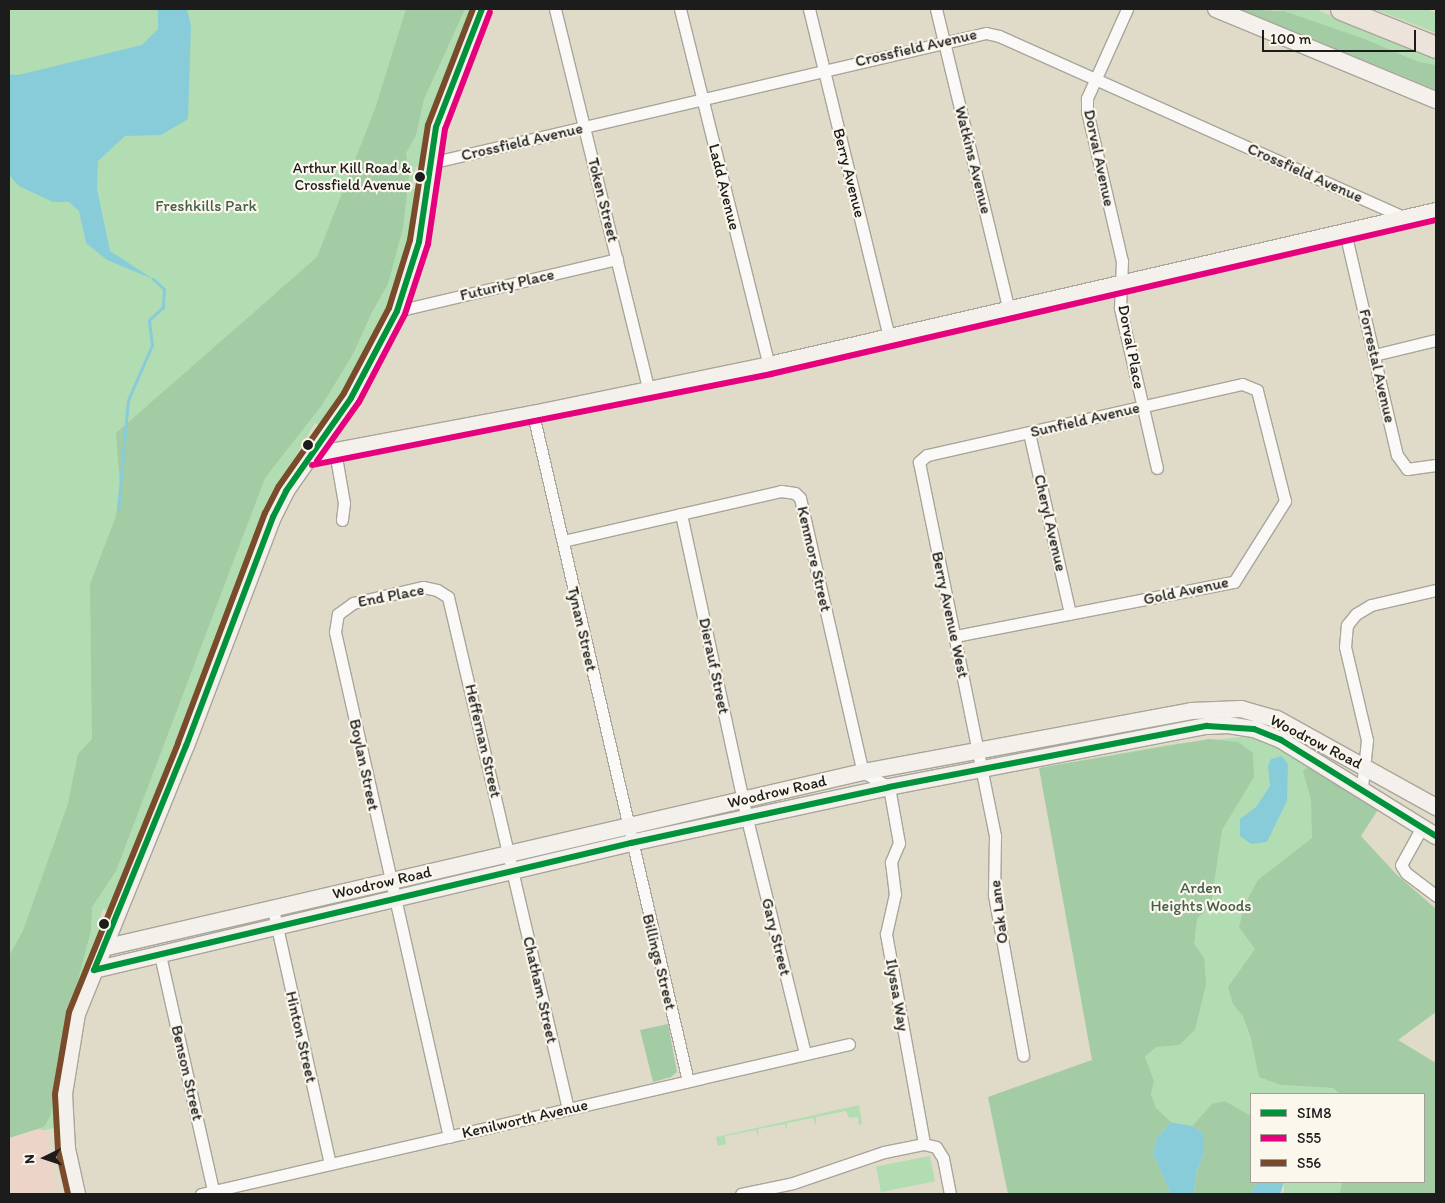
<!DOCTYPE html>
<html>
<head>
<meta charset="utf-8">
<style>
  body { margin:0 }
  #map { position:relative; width:1445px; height:1203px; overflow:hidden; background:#e0dac8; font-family:Itim,sans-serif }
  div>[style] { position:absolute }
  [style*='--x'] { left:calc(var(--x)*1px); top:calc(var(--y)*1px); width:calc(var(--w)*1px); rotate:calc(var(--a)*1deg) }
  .built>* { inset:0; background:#edd4c9 }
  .green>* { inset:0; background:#b2ddb2; transform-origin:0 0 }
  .forest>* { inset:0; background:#a3cba4 }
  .water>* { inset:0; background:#88ccd9 }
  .stream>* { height:3px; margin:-1.5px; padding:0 1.5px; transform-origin:1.5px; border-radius:1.5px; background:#88ccd9 }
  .roads { filter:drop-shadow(1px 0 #a9a59a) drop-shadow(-1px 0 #a9a59a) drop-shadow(0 1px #a9a59a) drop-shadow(0 -1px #a9a59a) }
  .street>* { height:11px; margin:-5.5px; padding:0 5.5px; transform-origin:5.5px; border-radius:5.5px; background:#faf9f7 }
  .secondary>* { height:16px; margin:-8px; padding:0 8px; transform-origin:8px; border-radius:8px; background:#f4f1ec }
  .highway>* { height:21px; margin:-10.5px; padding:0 10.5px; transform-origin:10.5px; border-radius:10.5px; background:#ece4db }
  .bus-1>* { height:6px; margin:-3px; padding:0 3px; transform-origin:3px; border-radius:3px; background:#00933c }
  .bus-2>* { height:6px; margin:-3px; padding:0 3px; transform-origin:3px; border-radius:3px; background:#e5007d }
  .bus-3>* { height:6px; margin:-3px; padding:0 3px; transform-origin:3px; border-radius:3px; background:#7a4b2a }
  .dots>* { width:14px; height:14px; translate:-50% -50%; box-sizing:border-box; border:2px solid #fbf7ec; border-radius:50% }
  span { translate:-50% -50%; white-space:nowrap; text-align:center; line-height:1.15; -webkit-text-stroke:4.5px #fbf7ec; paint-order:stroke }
  .bus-label { font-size:15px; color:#1c1c1c }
  .right { translate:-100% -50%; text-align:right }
  .street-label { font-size:16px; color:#1c1c1c }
  .park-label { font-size:16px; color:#43604a }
  .frame { position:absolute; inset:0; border:10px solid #1c1c1c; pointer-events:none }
  .legend { position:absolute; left:1250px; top:1093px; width:175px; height:90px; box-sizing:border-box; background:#fbf7ec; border:1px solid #a29f99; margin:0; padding:6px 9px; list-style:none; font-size:15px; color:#1c1c1c }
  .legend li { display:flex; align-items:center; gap:10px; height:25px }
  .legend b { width:25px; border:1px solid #a29f99 }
  .north { position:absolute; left:20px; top:1133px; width:50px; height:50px; -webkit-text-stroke:4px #fbf7ec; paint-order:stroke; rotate:266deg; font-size:14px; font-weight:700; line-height:20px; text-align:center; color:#1c1c1c }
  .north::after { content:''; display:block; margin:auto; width:18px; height:22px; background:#1c1c1c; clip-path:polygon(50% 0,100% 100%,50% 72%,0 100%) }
  .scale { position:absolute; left:1262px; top:30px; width:154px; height:22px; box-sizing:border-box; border:2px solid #1c1c1c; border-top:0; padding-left:6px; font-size:15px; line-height:18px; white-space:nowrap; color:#1c1c1c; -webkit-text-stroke:4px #fbf7ec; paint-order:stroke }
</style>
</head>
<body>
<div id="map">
  <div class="built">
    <div style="clip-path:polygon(38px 1130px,45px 1130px,57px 1189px,34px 1194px,9px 1194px,9px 1138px)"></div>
  </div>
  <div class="green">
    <div style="clip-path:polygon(9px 9px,473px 9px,427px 121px,419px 167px,416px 167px,413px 177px,412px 188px,415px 189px,408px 244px,392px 296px,357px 368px,320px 426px,315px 423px,262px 514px,158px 788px,107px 911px,103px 909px,97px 925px,101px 927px,83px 972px,62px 1050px,56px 1082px,55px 1128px,45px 1130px,38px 1130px,44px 1127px,9px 1127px)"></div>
    <div style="clip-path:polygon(1277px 9px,1315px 9px,1436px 58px,1436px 66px,1419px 62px,1365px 39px)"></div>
    <div style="clip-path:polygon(1374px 9px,1426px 9px,1436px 13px,1436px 33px)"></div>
    <div style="clip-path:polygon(1241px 737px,1261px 738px,1312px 764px,1361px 1001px,1246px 1026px,1251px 1039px,1281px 1085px,1333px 1088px,1340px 1094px,1251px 1094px,1251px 1116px,1225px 1101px,1212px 1105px,1192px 1126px,1171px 1122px,1156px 1108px,1151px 1094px,1154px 1081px,1145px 1057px,1156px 1047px,1039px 768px,1173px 744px)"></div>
    <div style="left:257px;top:920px;width:6px;height:139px;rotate:81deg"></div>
    <div style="clip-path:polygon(859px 1105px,862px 1124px,859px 1125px,858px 1117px,849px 1118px,846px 1111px,816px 1117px,816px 1126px,813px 1118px,787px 1123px,787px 1131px,785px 1124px,758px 1129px,758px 1137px,756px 1130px,725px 1136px,726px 1144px,718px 1146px,716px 1137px)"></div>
    <div style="left:930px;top:1156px;width:26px;height:55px;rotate:79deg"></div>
    <div style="left:1284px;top:1182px;width:58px;height:13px"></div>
  </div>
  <div class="forest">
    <div style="clip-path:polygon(406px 9px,465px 9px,424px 99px,416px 135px,406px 153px,409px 175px,403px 228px,388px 284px,372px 312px,353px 354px,322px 405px,265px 478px,116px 871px,92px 907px,91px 930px,57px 1062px,51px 1115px,44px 1127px,9px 1138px,9px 956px,23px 931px,68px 804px,78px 754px,92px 739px,90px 584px,116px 516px,120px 485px,116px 433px,317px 257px,376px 106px)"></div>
    <div style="clip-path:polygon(1239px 9px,1284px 11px,1365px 39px,1419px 62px,1436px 65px,1436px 90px)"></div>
    <div style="clip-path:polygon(1209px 739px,1238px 742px,1253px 753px,1254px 777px,1222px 830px,1211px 904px,1197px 919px,1194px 944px,1204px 958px,1206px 984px,1195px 1030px,1179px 1045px,1156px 1047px,1145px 1057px,1154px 1081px,1151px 1094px,1156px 1108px,1171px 1122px,1157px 1138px,1153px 1154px,1171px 1194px,1008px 1194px,988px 1097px,1092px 1060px,1039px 768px)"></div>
    <div style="clip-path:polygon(1312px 764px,1381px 805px,1361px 836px,1396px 874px,1436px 909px,1436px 1012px,1398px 1040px,1436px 1063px,1436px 1194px,1340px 1194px,1342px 1182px,1424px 1182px,1424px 1094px,1340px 1094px,1333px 1088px,1281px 1085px,1259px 1077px,1251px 1039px,1243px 1016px,1233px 1004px,1228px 987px,1255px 949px,1239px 927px,1245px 904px,1258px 880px,1312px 838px,1311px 800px,1303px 771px)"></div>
    <div style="clip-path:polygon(668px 1024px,677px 1072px,671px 1077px,653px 1082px,640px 1030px)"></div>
    <div style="clip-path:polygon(1225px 1101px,1251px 1116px,1251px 1182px,1258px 1182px,1251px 1194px,1194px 1194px,1197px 1170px,1204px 1153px,1204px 1134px,1192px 1126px,1212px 1104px)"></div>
  </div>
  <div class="water">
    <div style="clip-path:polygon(158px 9px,187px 9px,191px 26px,188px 119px,161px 135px,125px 136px,98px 161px,97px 189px,110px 251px,153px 279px,107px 260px,86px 243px,79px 211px,69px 202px,53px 202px,19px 186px,9px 175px,9px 74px,18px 75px,142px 45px,158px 29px)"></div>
    <div style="clip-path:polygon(1282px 756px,1288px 764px,1287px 801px,1267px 842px,1251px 844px,1240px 836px,1240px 819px,1256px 807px,1270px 786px,1268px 766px,1271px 759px)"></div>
    <div style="clip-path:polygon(1171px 1122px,1192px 1126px,1204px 1134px,1204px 1153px,1197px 1170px,1194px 1194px,1171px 1194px,1153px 1154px,1157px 1138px)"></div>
    <div style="clip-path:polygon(1258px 1182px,1284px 1182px,1280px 1194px,1251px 1194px)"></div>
  </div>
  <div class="stream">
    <div style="--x:118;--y:510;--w:110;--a:-84.8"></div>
    <div style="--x:128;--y:400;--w:60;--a:-66.4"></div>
    <div style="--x:152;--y:345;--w:25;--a:-97"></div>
    <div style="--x:149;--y:320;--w:19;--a:-43"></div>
    <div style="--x:163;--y:307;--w:18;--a:-87"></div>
    <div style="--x:164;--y:289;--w:15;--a:-138"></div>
  </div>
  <div class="roads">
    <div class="street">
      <div style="--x:555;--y:9;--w:393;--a:76.2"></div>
      <div style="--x:680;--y:9;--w:367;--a:76"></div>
      <div style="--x:809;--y:9;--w:338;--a:76.3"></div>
      <div style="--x:936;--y:9;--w:311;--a:76.4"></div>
      <div style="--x:1127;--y:9;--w:98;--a:114.2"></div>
      <div style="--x:1087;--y:98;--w:13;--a:90"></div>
      <div style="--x:1087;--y:111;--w:154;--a:76.9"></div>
      <div style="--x:1122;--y:261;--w:47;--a:92.4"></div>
      <div style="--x:1120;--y:308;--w:164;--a:77"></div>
      <div style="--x:430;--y:163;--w:571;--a:-13.16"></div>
      <div style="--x:986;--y:33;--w:13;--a:13"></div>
      <div style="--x:999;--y:36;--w:445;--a:24.1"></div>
      <div style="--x:1345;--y:232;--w:229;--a:76.9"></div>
      <div style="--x:1397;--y:455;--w:17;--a:54"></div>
      <div style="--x:1407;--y:469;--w:29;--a:-8"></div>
      <div style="--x:397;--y:311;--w:226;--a:-13.3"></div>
      <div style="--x:1374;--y:355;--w:64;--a:-13.6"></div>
      <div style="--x:533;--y:414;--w:685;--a:76.92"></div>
      <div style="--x:1029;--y:433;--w:185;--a:77.2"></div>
      <div style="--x:335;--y:451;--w:53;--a:80.2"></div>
      <div style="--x:344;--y:503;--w:17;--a:97"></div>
      <div style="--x:681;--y:514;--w:312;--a:77.8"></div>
      <div style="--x:747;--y:819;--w:242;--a:76.1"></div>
      <div style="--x:563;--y:541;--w:224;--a:-12.9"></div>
      <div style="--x:781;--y:491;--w:14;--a:8"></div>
      <div style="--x:795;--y:493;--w:7;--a:45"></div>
      <div style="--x:800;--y:498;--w:281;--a:77.1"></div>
      <div style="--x:863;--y:772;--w:30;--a:30"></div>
      <div style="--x:889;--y:787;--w:57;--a:79.9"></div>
      <div style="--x:899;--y:843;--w:21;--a:113"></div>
      <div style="--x:891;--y:862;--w:32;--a:83"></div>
      <div style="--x:895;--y:894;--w:41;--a:102.7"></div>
      <div style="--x:886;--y:934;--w:213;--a:79.7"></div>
      <div style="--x:955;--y:636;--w:284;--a:-11"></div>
      <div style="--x:1234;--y:582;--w:96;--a:-57.8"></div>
      <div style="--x:1285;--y:501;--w:114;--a:-104.2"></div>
      <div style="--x:1257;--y:390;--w:16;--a:-158"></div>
      <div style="--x:1242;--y:384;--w:323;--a:167.3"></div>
      <div style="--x:927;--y:455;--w:11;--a:139"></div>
      <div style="--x:919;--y:462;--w:382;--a:78.5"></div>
      <div style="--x:995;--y:836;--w:59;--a:91"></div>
      <div style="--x:994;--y:895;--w:163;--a:79.7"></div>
      <div style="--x:1362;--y:787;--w:47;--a:-83.9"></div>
      <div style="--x:1367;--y:740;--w:96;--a:-103.3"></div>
      <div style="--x:1345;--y:647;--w:22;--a:-85"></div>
      <div style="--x:1347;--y:625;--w:14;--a:-51"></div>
      <div style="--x:1356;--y:614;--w:17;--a:-31"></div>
      <div style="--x:1371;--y:605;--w:67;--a:-13"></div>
      <div style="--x:1422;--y:827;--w:43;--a:118.9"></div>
      <div style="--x:1401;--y:865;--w:9;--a:58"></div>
      <div style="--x:1406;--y:873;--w:38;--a:37"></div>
      <div style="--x:273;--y:909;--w:261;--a:77.4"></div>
      <div style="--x:160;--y:955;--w:242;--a:77.3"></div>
      <div style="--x:449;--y:1137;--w:518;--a:-102.72"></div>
      <div style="--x:335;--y:632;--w:18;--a:-81"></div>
      <div style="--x:338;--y:614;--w:19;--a:-36"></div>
      <div style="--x:353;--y:603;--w:72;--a:-12.9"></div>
      <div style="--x:423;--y:587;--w:14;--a:12"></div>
      <div style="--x:437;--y:590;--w:13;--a:32"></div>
      <div style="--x:448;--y:597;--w:526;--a:76.81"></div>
      <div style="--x:201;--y:1194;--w:665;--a:-13.03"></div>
      <div style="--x:741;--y:1194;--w:53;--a:-11.9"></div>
      <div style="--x:793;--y:1183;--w:96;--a:-18.8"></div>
      <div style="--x:884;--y:1152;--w:41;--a:-11.3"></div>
      <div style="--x:924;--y:1144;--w:12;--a:14"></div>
      <div style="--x:936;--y:1147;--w:13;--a:58"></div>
      <div style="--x:943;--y:1158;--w:37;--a:79"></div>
    </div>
    <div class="secondary">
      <div style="--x:1216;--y:9;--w:238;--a:22.5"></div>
      <div style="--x:310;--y:456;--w:227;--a:-10.7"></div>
      <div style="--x:533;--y:414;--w:241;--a:-11.7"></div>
      <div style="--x:769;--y:365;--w:685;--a:-13"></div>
      <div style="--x:103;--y:948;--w:780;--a:-13.04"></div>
      <div style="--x:863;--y:772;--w:334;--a:-10.5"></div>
      <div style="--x:1191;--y:711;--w:50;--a:-2.3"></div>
      <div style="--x:1241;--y:709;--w:37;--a:16"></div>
      <div style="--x:1277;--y:719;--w:182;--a:29"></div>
      <div style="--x:94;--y:970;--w:552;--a:-13.31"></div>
      <div style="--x:631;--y:843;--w:264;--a:-12.2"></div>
      <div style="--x:889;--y:787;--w:324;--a:-10.9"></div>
      <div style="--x:1207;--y:726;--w:21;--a:-3"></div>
      <div style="--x:1228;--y:725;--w:26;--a:9"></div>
      <div style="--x:1254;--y:729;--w:29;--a:22"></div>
      <div style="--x:1281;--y:740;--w:182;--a:31.8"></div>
      <div style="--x:77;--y:1194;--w:46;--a:-102.5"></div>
      <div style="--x:67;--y:1149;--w:55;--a:-93.1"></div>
      <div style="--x:64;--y:1094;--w:81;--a:-80.8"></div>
      <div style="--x:77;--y:1014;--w:289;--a:-67.9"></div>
      <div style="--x:186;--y:746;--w:245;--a:-69.2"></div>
      <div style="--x:273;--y:517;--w:29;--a:-63"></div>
      <div style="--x:286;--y:491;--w:113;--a:-55"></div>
      <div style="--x:351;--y:398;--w:98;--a:-62.1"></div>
      <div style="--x:397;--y:311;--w:72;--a:-72.3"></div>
      <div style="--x:419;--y:242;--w:116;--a:-81.6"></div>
      <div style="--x:436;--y:127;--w:127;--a:-68.7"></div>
    </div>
    <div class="highway">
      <div style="--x:1341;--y:9;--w:102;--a:21.8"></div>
    </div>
  </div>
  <div class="bus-1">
    <div style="--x:94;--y:970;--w:552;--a:-13.31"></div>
    <div style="--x:631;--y:843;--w:264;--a:-12.2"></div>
    <div style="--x:889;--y:787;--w:324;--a:-10.9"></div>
    <div style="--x:1207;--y:726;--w:47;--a:3.7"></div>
    <div style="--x:1254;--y:729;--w:29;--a:22"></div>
    <div style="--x:1281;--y:740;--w:182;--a:31.8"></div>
    <div style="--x:94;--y:970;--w:242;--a:-67.7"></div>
    <div style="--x:186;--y:746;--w:245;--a:-69.2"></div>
    <div style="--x:273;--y:517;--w:29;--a:-63"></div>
    <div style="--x:286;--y:491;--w:113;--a:-55"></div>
    <div style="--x:351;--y:398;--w:98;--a:-62.1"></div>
    <div style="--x:397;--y:311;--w:72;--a:-72.3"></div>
    <div style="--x:419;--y:242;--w:116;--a:-81.6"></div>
    <div style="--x:436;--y:127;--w:127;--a:-68.7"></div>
  </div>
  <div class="bus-2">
    <div style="--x:317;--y:461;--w:72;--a:-54.6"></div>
    <div style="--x:359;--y:402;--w:99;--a:-62.4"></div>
    <div style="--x:405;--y:314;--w:74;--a:-71.8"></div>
    <div style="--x:428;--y:244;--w:116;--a:-81.6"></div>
    <div style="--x:445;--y:129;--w:125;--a:-69"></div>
    <div style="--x:312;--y:465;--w:468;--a:-11.2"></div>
    <div style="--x:771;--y:374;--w:683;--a:-13.04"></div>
  </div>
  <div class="bus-3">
    <div style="--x:68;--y:1194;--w:45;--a:-102.8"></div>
    <div style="--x:58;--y:1150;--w:56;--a:-93.1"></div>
    <div style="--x:55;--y:1094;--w:83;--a:-80.3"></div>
    <div style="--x:69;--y:1012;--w:290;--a:-67.9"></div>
    <div style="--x:178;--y:743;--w:246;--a:-69.3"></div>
    <div style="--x:265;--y:513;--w:30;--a:-63"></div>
    <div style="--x:279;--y:486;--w:113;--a:-55"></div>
    <div style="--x:344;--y:393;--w:96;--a:-62.1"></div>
    <div style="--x:389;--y:308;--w:71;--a:-72.8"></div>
    <div style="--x:410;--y:240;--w:116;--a:-81.1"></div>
    <div style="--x:428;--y:125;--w:124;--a:-68.8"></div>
  </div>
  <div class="dots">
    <div style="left:420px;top:177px;background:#1c1c1c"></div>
    <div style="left:308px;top:445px;background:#1c1c1c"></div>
    <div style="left:104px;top:924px;background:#1c1c1c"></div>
  </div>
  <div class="bus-label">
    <span class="right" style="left:411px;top:177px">Arthur Kill Road &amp;<br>Crossfield Avenue</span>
  </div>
  <div class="street-label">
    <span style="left:916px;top:48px;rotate:-13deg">Crossfield Avenue</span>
    <span style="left:522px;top:142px;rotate:-13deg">Crossfield Avenue</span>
    <span style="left:1099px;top:158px;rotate:78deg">Dorval Avenue</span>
    <span style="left:973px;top:160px;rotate:76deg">Watkins Avenue</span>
    <span style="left:849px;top:173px;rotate:76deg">Berry Avenue</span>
    <span style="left:1305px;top:173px;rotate:24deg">Crossfield Avenue</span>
    <span style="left:724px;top:187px;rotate:76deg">Ladd Avenue</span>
    <span style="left:603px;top:200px;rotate:76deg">Token Street</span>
    <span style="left:507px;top:285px;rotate:-13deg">Futurity Place</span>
    <span style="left:1131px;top:347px;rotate:79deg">Dorval Place</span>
    <span style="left:1377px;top:366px;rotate:77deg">Forrestal Avenue</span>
    <span style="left:1085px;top:420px;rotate:-13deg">Sunfield Avenue</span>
    <span style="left:1050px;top:523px;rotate:77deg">Cheryl Avenue</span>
    <span style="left:814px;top:559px;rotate:77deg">Kenmore Street</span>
    <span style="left:1186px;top:591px;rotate:-12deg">Gold Avenue</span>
    <span style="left:391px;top:596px;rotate:-11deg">End Place</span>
    <span style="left:950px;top:615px;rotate:78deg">Berry Avenue West</span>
    <span style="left:582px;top:629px;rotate:77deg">Tynan Street</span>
    <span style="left:714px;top:666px;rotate:78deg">Dierauf Street</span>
    <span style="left:483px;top:741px;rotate:77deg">Heffernan Street</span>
    <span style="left:1316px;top:742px;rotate:27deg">Woodrow Road</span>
    <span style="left:364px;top:765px;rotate:78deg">Boylan Street</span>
    <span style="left:777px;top:792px;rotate:-13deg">Woodrow Road</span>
    <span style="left:382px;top:883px;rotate:-13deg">Woodrow Road</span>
    <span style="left:999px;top:912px;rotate:-97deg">Oak Lane</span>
    <span style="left:776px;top:937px;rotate:76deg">Gary Street</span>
    <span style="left:659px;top:962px;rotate:76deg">Billings Street</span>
    <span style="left:540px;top:990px;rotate:77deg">Chatham Street</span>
    <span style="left:897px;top:995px;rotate:80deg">Ilyssa Way</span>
    <span style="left:301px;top:1037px;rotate:77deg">Hinton Street</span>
    <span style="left:187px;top:1073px;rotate:77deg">Benson Street</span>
    <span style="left:525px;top:1119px;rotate:-13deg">Kenilworth Avenue</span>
  </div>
  <div class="park-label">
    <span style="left:206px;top:206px">Freshkills Park</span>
    <span style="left:1201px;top:897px">Arden<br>Heights Woods</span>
  </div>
  <div class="frame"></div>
  <ul class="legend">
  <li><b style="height:6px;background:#00933c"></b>SIM8</li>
  <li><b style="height:6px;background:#e5007d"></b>S55</li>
  <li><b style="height:6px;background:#7a4b2a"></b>S56</li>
  </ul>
  <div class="north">N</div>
  <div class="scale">100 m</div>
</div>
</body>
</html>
